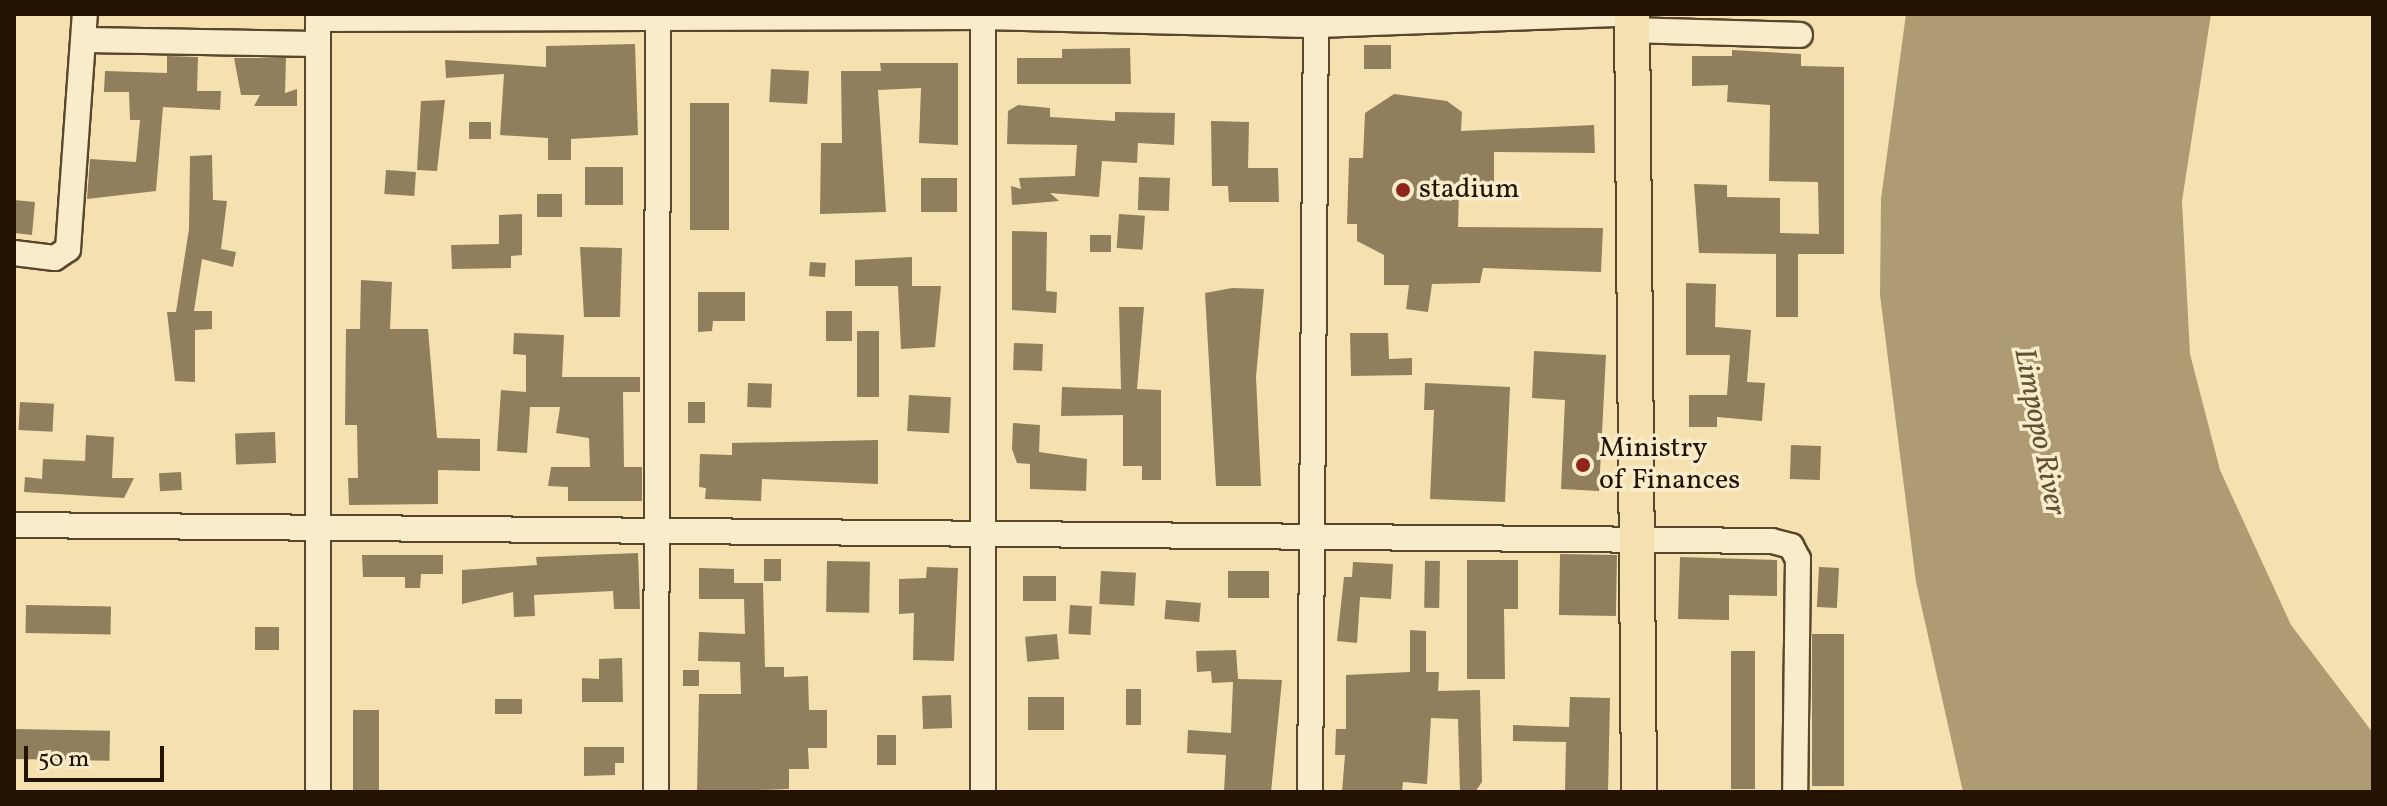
<!DOCTYPE html>
<html>
<head>
<meta charset="utf-8">
<style>
  body { margin:0 }
  #map { position:relative; width:2387px; height:806px; overflow:hidden; background:#f5e1af; font-family:Vollkorn,serif }
  div>[style] { position:absolute }
  [style*='--x'] { left:calc(var(--x)*1px); top:calc(var(--y)*1px); width:calc(var(--w)*1px); rotate:calc(var(--a)*1deg) }
  .water>* { inset:0; background:#ae9b74 }
  .building>* { inset:0; background:#917e5c; transform-origin:0 0 }
  .roads { filter:drop-shadow(2px 0 #58462d) drop-shadow(-2px 0 #58462d) drop-shadow(0 2px #58462d) drop-shadow(0 -2px #58462d) }
  .minor>* { height:24px; margin:-12px; padding:0 12px; transform-origin:12px; border-radius:12px; background:#f8eccb }
  .highway>* { height:34px; margin:-17px; padding:0 17px; transform-origin:17px; border-radius:17px; background:#f5e1af }
  .dots>* { width:22px; height:22px; translate:-50% -50%; box-sizing:border-box; border:4px solid #f8eccb; border-radius:50% }
  span { translate:-50% -50%; white-space:nowrap; text-align:center; line-height:1.15; -webkit-text-stroke:7px #f8eccb; paint-order:stroke }
  .poi-label { font-size:28px; color:#241302 }
  .left { translate:0 -50%; text-align:left }
  .water-label { font-size:30px; color:#625035; font-style:italic }
  .frame { position:absolute; inset:0; border:16px solid #241302; pointer-events:none }
  .scale { position:absolute; left:24px; top:746px; width:140px; height:36px; box-sizing:border-box; border:4px solid #241302; border-top:0; padding-left:10px; font-size:24px; line-height:28px; white-space:nowrap; color:#241302; -webkit-text-stroke:6px #f8eccb; paint-order:stroke }
</style>
</head>
<body>
<div id="map">
  <div class="water">
    <div style="clip-path:polygon(1906px 14px,2211px 14px,2182px 201px,2190px 354px,2220px 470px,2291px 625px,2373px 733px,2373px 792px,1963px 792px,1916px 582px,1880px 295px,1881px 199px)"></div>
  </div>
  <div class="building">
    <div style="clip-path:polygon(635px 44px,638px 135px,571px 139px,571px 160px,548px 160px,548px 138px,500px 135px,504px 74px,446px 78px,445px 60px,546px 67px,546px 46px)"></div>
    <div style="left:1364px;top:45px;width:27px;height:24px"></div>
    <div style="clip-path:polygon(1130px 48px,1131px 84px,1017px 84px,1017px 58px,1062px 58px,1062px 49px)"></div>
    <div style="clip-path:polygon(1732px 50px,1801px 54px,1801px 66px,1844px 67px,1844px 254px,1798px 254px,1798px 317px,1776px 317px,1776px 254px,1699px 253px,1694px 184px,1727px 185px,1727px 197px,1780px 198px,1780px 233px,1819px 234px,1818px 182px,1769px 181px,1770px 105px,1727px 102px,1728px 85px,1692px 86px,1692px 56px,1732px 56px)"></div>
    <div style="clip-path:polygon(167px 56px,198px 57px,197px 91px,221px 91px,220px 110px,163px 107px,156px 191px,87px 199px,90px 159px,136px 162px,140px 120px,130px 120px,129px 92px,104px 92px,105px 71px,167px 73px)"></div>
    <div style="clip-path:polygon(234px 58px,286px 58px,285px 93px,297px 89px,297px 106px,254px 106px,260px 95px,241px 95px)"></div>
    <div style="clip-path:polygon(880px 63px,958px 63px,958px 145px,919px 143px,921px 88px,878px 90px,886px 212px,820px 214px,821px 143px,842px 143px,841px 71px,881px 71px)"></div>
    <div style="left:771px;top:69px;width:38px;height:33px;rotate:3deg"></div>
    <div style="clip-path:polygon(1394px 94px,1447px 101px,1462px 112px,1461px 131px,1594px 125px,1595px 153px,1494px 152px,1494px 190px,1459px 190px,1458px 227px,1603px 228px,1601px 272px,1483px 268px,1480px 283px,1432px 284px,1428px 312px,1406px 309px,1409px 285px,1384px 285px,1384px 255px,1357px 241px,1357px 224px,1347px 224px,1349px 158px,1363px 158px,1365px 113px)"></div>
    <div style="clip-path:polygon(445px 100px,437px 171px,417px 170px,421px 101px)"></div>
    <div style="left:690px;top:103px;width:39px;height:127px"></div>
    <div style="clip-path:polygon(1018px 105px,1050px 108px,1050px 117px,1115px 121px,1115px 112px,1175px 113px,1174px 145px,1138px 143px,1137px 163px,1102px 161px,1099px 197px,1050px 193px,1059px 201px,1012px 205px,1011px 186px,1021px 189px,1019px 178px,1075px 176px,1077px 145px,1007px 144px,1008px 111px)"></div>
    <div style="clip-path:polygon(1211px 121px,1249px 122px,1248px 168px,1278px 168px,1279px 202px,1229px 202px,1228px 186px,1212px 186px)"></div>
    <div style="left:469px;top:122px;width:22px;height:17px"></div>
    <div style="clip-path:polygon(212px 155px,213px 200px,227px 201px,221px 249px,236px 252px,233px 267px,202px 259px,194px 311px,212px 311px,212px 329px,195px 330px,195px 382px,175px 381px,167px 312px,176px 312px,189px 229px,190px 156px)"></div>
    <div style="left:585px;top:167px;width:38px;height:38px"></div>
    <div style="left:386px;top:170px;width:30px;height:24px;rotate:4deg"></div>
    <div style="left:1139px;top:177px;width:31px;height:33px;rotate:2deg"></div>
    <div style="left:921px;top:178px;width:36px;height:34px"></div>
    <div style="left:537px;top:194px;width:25px;height:23px"></div>
    <div style="clip-path:polygon(14px 200px,35px 202px,32px 235px,14px 233px)"></div>
    <div style="clip-path:polygon(522px 214px,522px 255px,511px 256px,511px 268px,452px 269px,451px 245px,499px 244px,499px 215px)"></div>
    <div style="left:1119px;top:214px;width:26px;height:34px;rotate:4deg"></div>
    <div style="clip-path:polygon(1012px 231px,1047px 232px,1046px 291px,1057px 292px,1056px 313px,1012px 310px)"></div>
    <div style="left:1090px;top:235px;width:21px;height:17px"></div>
    <div style="clip-path:polygon(580px 247px,622px 248px,620px 317px,584px 317px)"></div>
    <div style="clip-path:polygon(912px 257px,912px 286px,941px 286px,935px 347px,901px 349px,898px 286px,855px 286px,855px 260px)"></div>
    <div style="left:810px;top:262px;width:16px;height:14px;rotate:4deg"></div>
    <div style="clip-path:polygon(361px 280px,392px 282px,390px 329px,428px 329px,437px 438px,480px 439px,480px 471px,438px 470px,438px 504px,349px 505px,348px 478px,358px 478px,357px 425px,345px 425px,346px 329px,360px 329px)"></div>
    <div style="clip-path:polygon(1686px 283px,1716px 284px,1715px 327px,1751px 330px,1747px 382px,1765px 383px,1762px 421px,1717px 417px,1717px 427px,1689px 427px,1689px 395px,1727px 395px,1730px 355px,1686px 355px)"></div>
    <div style="clip-path:polygon(1232px 288px,1264px 289px,1256px 377px,1261px 486px,1216px 486px,1205px 293px)"></div>
    <div style="clip-path:polygon(698px 292px,745px 292px,745px 321px,713px 321px,712px 331px,698px 332px)"></div>
    <div style="clip-path:polygon(1119px 307px,1144px 307px,1137px 389px,1161px 390px,1161px 480px,1142px 480px,1142px 466px,1123px 466px,1123px 415px,1061px 416px,1062px 387px,1121px 389px)"></div>
    <div style="left:826px;top:311px;width:26px;height:30px"></div>
    <div style="left:857px;top:331px;width:22px;height:66px"></div>
    <div style="clip-path:polygon(514px 333px,564px 335px,562px 377px,640px 377px,640px 392px,623px 392px,624px 467px,642px 467px,642px 501px,568px 501px,568px 487px,548px 486px,551px 467px,590px 467px,589px 438px,556px 433px,560px 407px,530px 407px,527px 453px,497px 451px,501px 390px,526px 392px,526px 355px,513px 354px)"></div>
    <div style="clip-path:polygon(1350px 333px,1388px 333px,1389px 359px,1412px 358px,1412px 375px,1351px 376px)"></div>
    <div style="left:1014px;top:343px;width:29px;height:27px;rotate:2deg"></div>
    <div style="clip-path:polygon(1534px 351px,1606px 355px,1599px 491px,1561px 489px,1565px 400px,1532px 398px)"></div>
    <div style="left:748px;top:383px;width:24px;height:24px;rotate:2deg"></div>
    <div style="clip-path:polygon(1425px 383px,1510px 387px,1505px 502px,1430px 499px,1434px 410px,1424px 410px)"></div>
    <div style="left:909px;top:395px;width:42px;height:36px;rotate:3deg"></div>
    <div style="left:20px;top:402px;width:34px;height:28px;rotate:3deg"></div>
    <div style="left:705px;top:402px;width:21px;height:17px;rotate:90deg"></div>
    <div style="clip-path:polygon(1013px 423px,1040px 425px,1039px 452px,1087px 459px,1086px 491px,1030px 489px,1030px 464px,1017px 463px,1012px 449px)"></div>
    <div style="left:275px;top:432px;width:31px;height:40px;rotate:88deg"></div>
    <div style="clip-path:polygon(86px 435px,114px 437px,112px 478px,134px 478px,124px 498px,24px 492px,25px 477px,42px 479px,43px 459px,85px 461px)"></div>
    <div style="clip-path:polygon(878px 440px,878px 484px,762px 479px,761px 501px,705px 499px,706px 488px,699px 487px,700px 454px,732px 455px,732px 443px)"></div>
    <div style="left:1791px;top:445px;width:30px;height:34px;rotate:2deg"></div>
    <div style="left:181px;top:472px;width:18px;height:22px;rotate:87deg"></div>
    <div style="clip-path:polygon(638px 553px,640px 609px,614px 609px,613px 591px,534px 595px,535px 616px,514px 617px,513px 592px,462px 604px,462px 570px,537px 565px,536px 557px)"></div>
    <div style="left:1560px;top:554px;width:57px;height:61px;rotate:1deg"></div>
    <div style="clip-path:polygon(362px 555px,443px 555px,443px 574px,421px 574px,420px 588px,405px 588px,405px 577px,363px 577px)"></div>
    <div style="clip-path:polygon(1680px 557px,1777px 560px,1777px 596px,1729px 595px,1729px 620px,1678px 619px)"></div>
    <div style="left:764px;top:559px;width:17px;height:22px"></div>
    <div style="clip-path:polygon(1467px 560px,1518px 560px,1518px 609px,1504px 609px,1505px 679px,1467px 679px)"></div>
    <div style="left:827px;top:561px;width:43px;height:51px;rotate:1deg"></div>
    <div style="left:1440px;top:561px;width:47px;height:15px;rotate:91deg"></div>
    <div style="clip-path:polygon(1353px 562px,1393px 564px,1391px 599px,1360px 597px,1357px 643px,1337px 641px,1344px 577px,1352px 577px)"></div>
    <div style="clip-path:polygon(927px 567px,958px 568px,954px 661px,913px 660px,914px 613px,899px 614px,899px 579px,926px 578px)"></div>
    <div style="left:1819px;top:567px;width:20px;height:40px;rotate:3deg"></div>
    <div style="clip-path:polygon(699px 568px,734px 569px,734px 583px,763px 583px,765px 667px,784px 667px,784px 677px,808px 676px,809px 710px,827px 710px,827px 748px,808px 748px,809px 769px,789px 769px,789px 789px,697px 792px,699px 694px,741px 694px,740px 662px,698px 661px,699px 632px,745px 634px,744px 599px,699px 599px)"></div>
    <div style="left:1101px;top:571px;width:35px;height:33px;rotate:3deg"></div>
    <div style="left:1228px;top:571px;width:41px;height:27px"></div>
    <div style="left:1023px;top:576px;width:33px;height:25px"></div>
    <div style="left:1166px;top:600px;width:35px;height:19px;rotate:5deg"></div>
    <div style="left:26px;top:605px;width:85px;height:28px;rotate:1deg"></div>
    <div style="left:1070px;top:605px;width:22px;height:29px;rotate:3deg"></div>
    <div style="left:255px;top:627px;width:24px;height:23px"></div>
    <div style="clip-path:polygon(1410px 630px,1426px 631px,1426px 672px,1439px 672px,1438px 691px,1480px 690px,1482px 782px,1475px 792px,1460px 792px,1458px 719px,1431px 718px,1427px 784px,1403px 782px,1402px 792px,1342px 792px,1345px 755px,1335px 755px,1336px 729px,1346px 729px,1346px 675px,1410px 672px)"></div>
    <div style="left:1057px;top:634px;width:25px;height:32px;rotate:85deg"></div>
    <div style="left:1844px;top:634px;width:152px;height:32px;rotate:90deg"></div>
    <div style="clip-path:polygon(1236px 650px,1238px 679px,1282px 680px,1271px 792px,1224px 792px,1226px 755px,1187px 753px,1188px 730px,1231px 733px,1233px 682px,1212px 683px,1211px 671px,1197px 672px,1196px 651px)"></div>
    <div style="left:1731px;top:651px;width:24px;height:138px"></div>
    <div style="clip-path:polygon(622px 658px,623px 702px,582px 702px,582px 678px,599px 679px,599px 659px)"></div>
    <div style="left:683px;top:670px;width:16px;height:16px"></div>
    <div style="left:1126px;top:689px;width:15px;height:36px"></div>
    <div style="left:951px;top:695px;width:33px;height:29px;rotate:88deg"></div>
    <div style="left:1028px;top:697px;width:36px;height:33px"></div>
    <div style="clip-path:polygon(1570px 697px,1610px 698px,1608px 792px,1565px 792px,1566px 742px,1513px 741px,1513px 725px,1569px 727px)"></div>
    <div style="left:495px;top:699px;width:27px;height:15px"></div>
    <div style="left:353px;top:710px;width:26px;height:82px"></div>
    <div style="left:14px;top:729px;width:96px;height:30px;rotate:1deg"></div>
    <div style="left:877px;top:735px;width:19px;height:30px"></div>
    <div style="clip-path:polygon(584px 747px,624px 747px,624px 763px,615px 763px,615px 775px,584px 776px)"></div>
  </div>
  <div class="roads">
    <div class="minor">
      <div style="--x:318;--y:19;--w:665;--a:-0.17"></div>
      <div style="--x:983;--y:17;--w:334;--a:1.4"></div>
      <div style="--x:1317;--y:25;--w:306;--a:-2.1"></div>
      <div style="--x:1632;--y:30;--w:168;--a:1.7"></div>
      <div style="--x:84;--y:40;--w:234;--a:1"></div>
      <div style="--x:14;--y:253;--w:41;--a:7"></div>
      <div style="--x:55;--y:258;--w:16;--a:-35"></div>
      <div style="--x:68;--y:249;--w:236;--a:-85.9"></div>
      <div style="--x:14;--y:525;--w:1758;--a:0.52"></div>
      <div style="--x:1772;--y:541;--w:20;--a:15"></div>
      <div style="--x:1791;--y:546;--w:15;--a:62"></div>
      <div style="--x:1798;--y:559;--w:233;--a:90.7"></div>
      <div style="--x:318;--y:792;--w:778;--a:-90"></div>
      <div style="--x:656;--y:792;--w:778;--a:-89.85"></div>
      <div style="--x:983;--y:792;--w:778;--a:-90"></div>
      <div style="--x:1310;--y:792;--w:778;--a:-89.56"></div>
    </div>
    <div class="highway">
      <div style="--x:1632;--y:14;--w:778;--a:89.48"></div>
    </div>
  </div>
  <div class="dots">
    <div style="left:1403px;top:190px;background:#8f2418"></div>
    <div style="left:1583px;top:465px;background:#8f2418"></div>
  </div>
  <div class="poi-label">
    <span class="left" style="left:1419px;top:190px">stadium</span>
    <span class="left" style="left:1599px;top:465px">Ministry<br>of Finances</span>
  </div>
  <div class="water-label">
    <span style="left:2039px;top:432px;rotate:79deg">Limpopo River</span>
  </div>
  <div class="frame"></div>
  <div class="scale">50 m</div>
</div>
</body>
</html>
